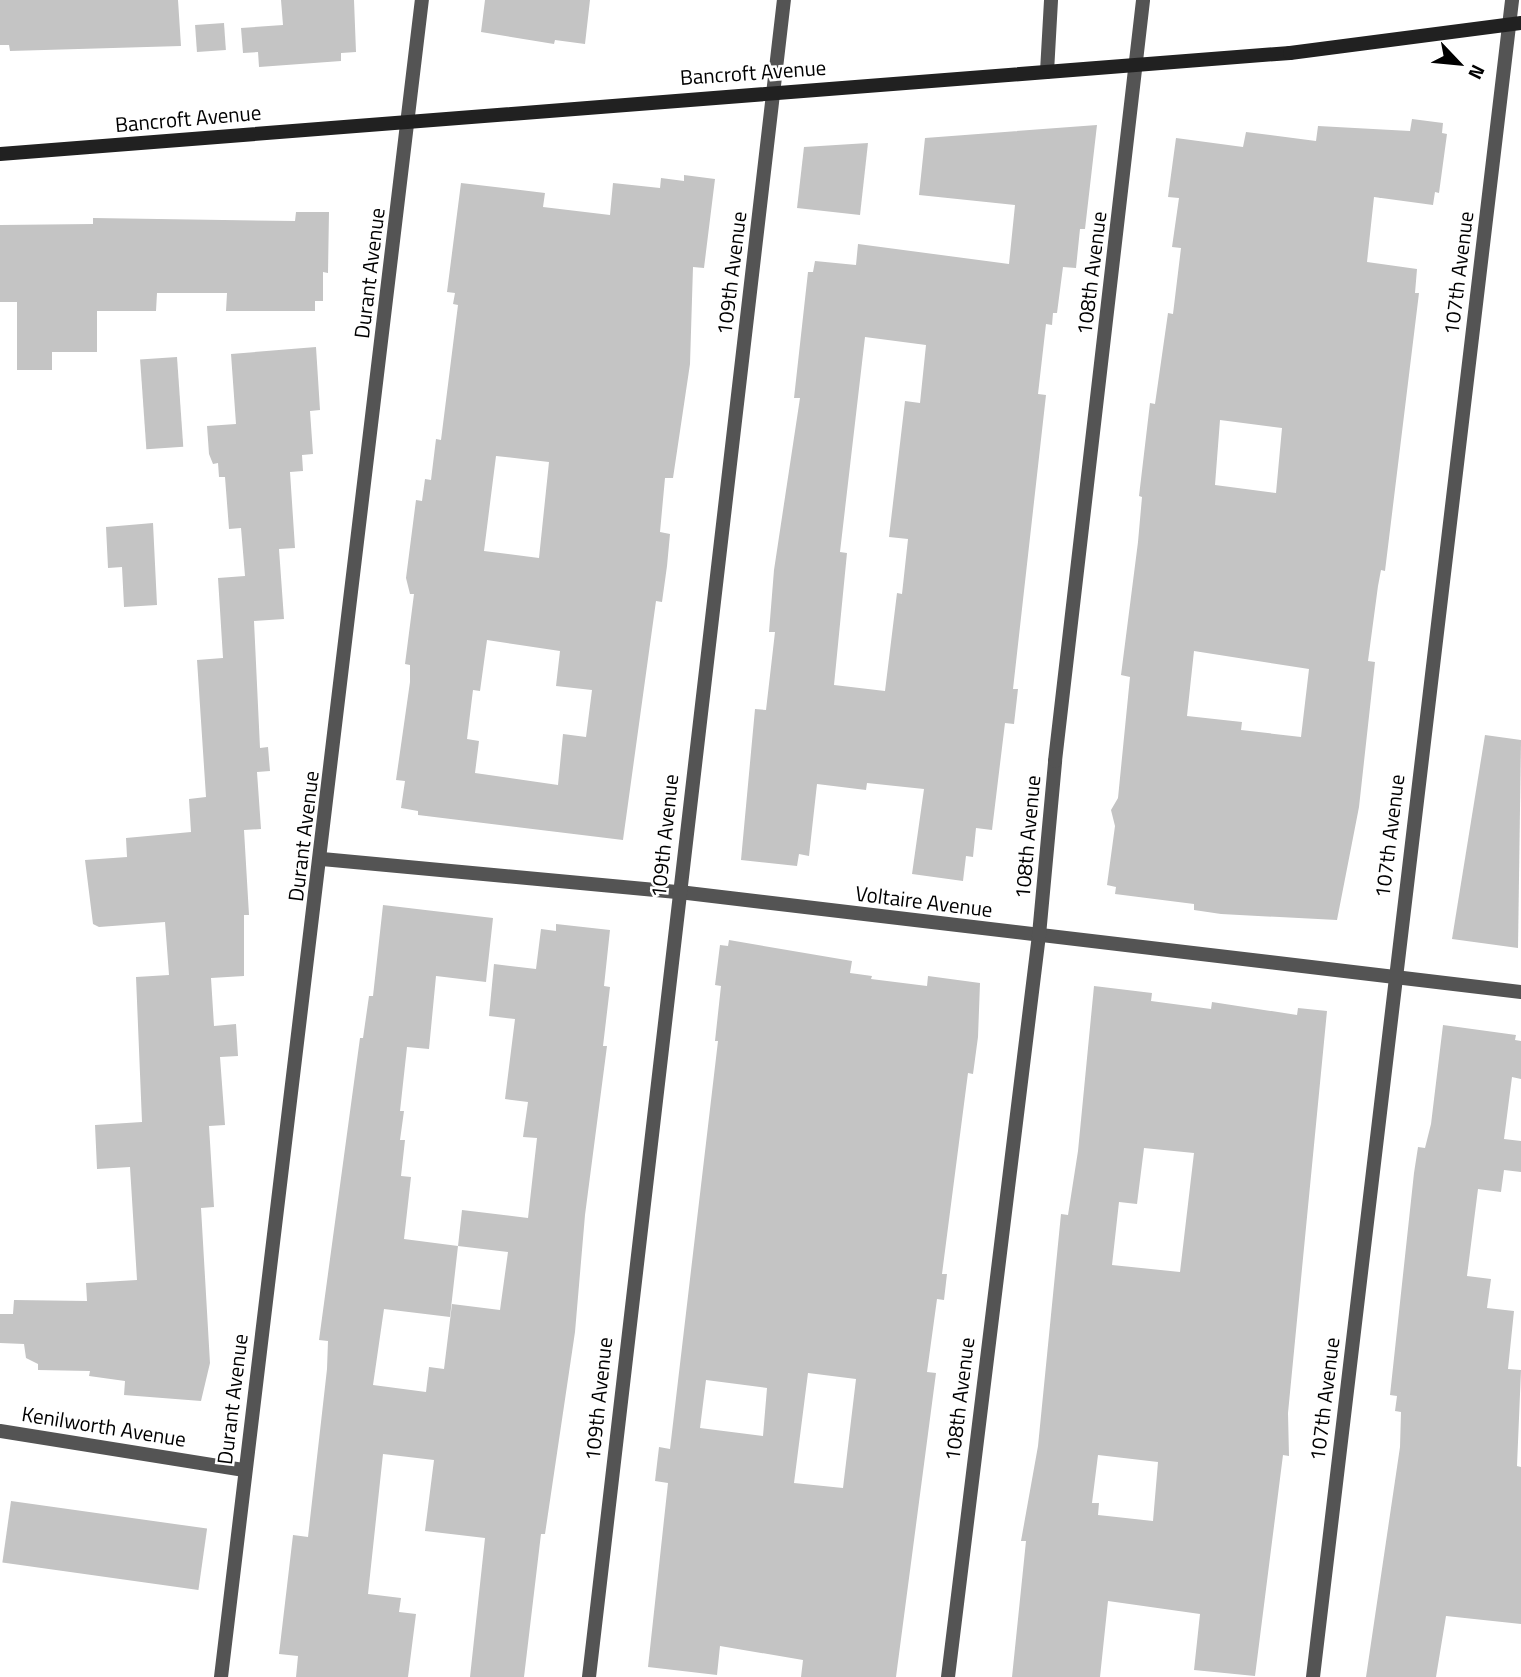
<!DOCTYPE html>
<html>
<head>
<meta charset="utf-8">
<style>
  body { margin:0 }
  #map { position:relative; width:1521px; height:1677px; overflow:hidden; background:#fff; font-family:"Titillium Web",sans-serif }
  div>[style] { position:absolute }
  [style*='--x'] { left:calc(var(--x)*1px); top:calc(var(--y)*1px); width:calc(var(--w)*1px); rotate:calc(var(--a)*1deg) }
  .building>* { inset:0; background:#c4c4c4; transform-origin:0 0 }
  .service>* { height:14px; margin:-7px; padding:0 7px; transform-origin:7px; border-radius:7px; background:#545454 }
  .minor>* { height:14px; margin:-7px; padding:0 7px; transform-origin:7px; border-radius:7px; background:#545454 }
  .secondary>* { height:14px; margin:-7px; padding:0 7px; transform-origin:7px; border-radius:7px; background:#212121 }
  span { translate:-50% -50%; white-space:nowrap; text-align:center; line-height:1.15; -webkit-text-stroke:5px #fff; paint-order:stroke }
  .street-label { font-size:21px; color:#000 }
  .north { position:absolute; left:1423px; top:28px; width:70px; height:70px; -webkit-text-stroke:5px #fff; paint-order:stroke; rotate:116deg; font-size:19px; font-weight:700; line-height:28px; text-align:center; color:#000 }
  .north::after { content:''; display:block; margin:auto; width:24px; height:32px; background:#000; clip-path:polygon(50% 0,100% 100%,50% 72%,0 100%) }
</style>
</head>
<body>
<div id="map">
  <div class="building">
    <div style="clip-path:polygon(0 0,178px 0,181px 46px,10px 51px,9px 45px,0 45px)"></div>
    <div style="clip-path:polygon(281px 0,354px 0,356px 52px,341px 53px,341px 61px,259px 67px,258px 52px,243px 53px,241px 28px,283px 25px)"></div>
    <div style="clip-path:polygon(485px 0,590px 0,585px 44px,555px 40px,554px 44px,481px 32px)"></div>
    <div style="left:224px;top:23px;width:27px;height:29px;rotate:86deg"></div>
    <div style="clip-path:polygon(evenodd,1412px 119px,1443px 123px,1442px 133px,1447px 134px,1439px 193px,1435px 192px,1433px 205px,1374px 197px,1367px 262px,1417px 269px,1415px 293px,1419px 293px,1385px 571px,1381px 570px,1378px 586px,1368px 661px,1375px 662px,1359px 807px,1337px 920px,1221px 914px,1194px 910px,1194px 904px,1115px 894px,1116px 887px,1107px 885px,1115px 826px,1111px 810px,1118px 798px,1130px 677px,1121px 675px,1138px 542px,1142px 497px,1139px 496px,1150px 403px,1155px 404px,1168px 313px,1173px 314px,1181px 248px,1172px 247px,1179px 198px,1168px 197px,1176px 138px,1243px 147px,1246px 132px,1316px 141px,1318px 126px,1410px 131px,1412px 119px,1220px 420px,1282px 428px,1276px 493px,1215px 485px,1220px 420px,1412px 119px,1194px 651px,1309px 669px,1301px 737px,1241px 730px,1242px 722px,1187px 716px,1194px 651px)"></div>
    <div style="clip-path:polygon(evenodd,1097px 125px,1085px 229px,1080px 229px,1076px 268px,1063px 267px,1057px 313px,1053px 313px,1052px 325px,1046px 324px,1038px 394px,1046px 395px,1013px 689px,1018px 689px,1014px 724px,1005px 723px,992px 830px,976px 828px,973px 857px,966px 856px,963px 881px,912px 874px,924px 789px,867px 783px,866px 790px,817px 784px,809px 856px,799px 854px,797px 866px,741px 860px,755px 709px,766px 710px,775px 632px,769px 632px,774px 570px,800px 398px,794px 398px,808px 272px,813px 272px,815px 261px,856px 265px,858px 244px,1009px 264px,1015px 205px,919px 195px,925px 138px,1097px 125px,865px 337px,926px 345px,920px 403px,905px 401px,889px 537px,908px 539px,902px 594px,897px 593px,885px 691px,834px 685px,847px 553px,840px 552px,865px 337px)"></div>
    <div style="clip-path:polygon(868px 143px,860px 215px,797px 208px,804px 147px)"></div>
    <div style="clip-path:polygon(evenodd,684px 175px,715px 179px,704px 268px,693px 267px,690px 364px,673px 478px,665px 478px,660px 532px,670px 534px,667px 566px,662px 602px,656px 601px,623px 840px,418px 815px,418px 811px,401px 808px,405px 781px,396px 780px,410px 682px,410px 665px,405px 664px,414px 594px,410px 594px,406px 578px,416px 500px,422px 501px,425px 479px,431px 480px,436px 439px,441px 440px,458px 305px,453px 304px,455px 293px,447px 292px,461px 183px,545px 193px,543px 207px,610px 215px,613px 183px,660px 188px,661px 178px,684px 181px,684px 175px,496px 456px,549px 462px,539px 558px,484px 551px,496px 456px,684px 175px,487px 640px,560px 651px,556px 686px,592px 690px,586px 737px,563px 734px,558px 785px,475px 773px,479px 741px,467px 739px,473px 690px,480px 691px,487px 640px)"></div>
    <div style="clip-path:polygon(296px 212px,329px 212px,328px 273px,323px 272px,323px 301px,315px 301px,315px 311px,226px 311px,227px 293px,157px 293px,156px 311px,97px 311px,97px 352px,52px 352px,52px 370px,17px 370px,17px 302px,0 302px,0 225px,93px 224px,93px 218px,295px 221px)"></div>
    <div style="clip-path:polygon(316px 347px,320px 410px,310px 411px,313px 454px,302px 455px,303px 471px,290px 472px,295px 548px,279px 549px,284px 619px,254px 621px,260px 748px,268px 747px,270px 771px,257px 772px,261px 829px,244px 830px,249px 915px,244px 915px,244px 976px,211px 978px,214px 1026px,236px 1024px,238px 1056px,220px 1057px,225px 1125px,209px 1126px,214px 1207px,201px 1208px,210px 1363px,201px 1401px,124px 1395px,125px 1381px,89px 1376px,90px 1371px,38px 1370px,38px 1364px,26px 1358px,24px 1344px,0 1343px,0 1314px,13px 1314px,14px 1300px,87px 1301px,86px 1283px,137px 1280px,130px 1167px,97px 1169px,95px 1125px,142px 1122px,136px 977px,169px 975px,165px 922px,99px 927px,93px 924px,85px 860px,127px 857px,126px 838px,191px 832px,189px 799px,206px 797px,197px 660px,223px 658px,218px 578px,245px 576px,241px 528px,229px 529px,225px 477px,219px 477px,218px 463px,213px 464px,209px 454px,207px 426px,236px 424px,231px 354px)"></div>
    <div style="left:177px;top:357px;width:90px;height:37px;rotate:86deg"></div>
    <div style="clip-path:polygon(153px 523px,157px 605px,124px 607px,122px 567px,108px 568px,106px 527px)"></div>
    <div style="clip-path:polygon(1485px 735px,1521px 740px,1518px 948px,1452px 939px)"></div>
    <div style="clip-path:polygon(383px 905px,493px 918px,486px 982px,436px 976px,429px 1049px,407px 1047px,400px 1111px,404px 1111px,400px 1140px,405px 1140px,401px 1176px,411px 1177px,404px 1239px,458px 1246px,450px 1317px,384px 1309px,373px 1385px,426px 1392px,429px 1367px,444px 1369px,452px 1304px,500px 1310px,508px 1252px,458px 1246px,462px 1210px,528px 1218px,537px 1138px,523px 1137px,528px 1102px,505px 1099px,515px 1019px,489px 1016px,494px 964px,536px 969px,541px 929px,556px 931px,556px 924px,610px 930px,604px 986px,610px 987px,603px 1046px,607px 1046px,585px 1215px,575px 1332px,545px 1534px,541px 1534px,524px 1677px,470px 1677px,485px 1538px,425px 1531px,434px 1460px,383px 1454px,368px 1594px,401px 1598px,399px 1612px,416px 1614px,408px 1677px,296px 1677px,298px 1656px,279px 1654px,293px 1535px,308px 1537px,327px 1369px,328px 1341px,319px 1340px,360px 1038px,363px 1038px,369px 996px,373px 996px)"></div>
    <div style="clip-path:polygon(evenodd,729px 940px,852px 961px,850px 973px,872px 976px,871px 979px,927px 986px,928px 976px,980px 983px,978px 1037px,973px 1074px,968px 1073px,942px 1274px,947px 1274px,944px 1300px,937px 1299px,927px 1372px,936px 1373px,896px 1677px,801px 1677px,803px 1660px,720px 1646px,717px 1675px,648px 1667px,668px 1483px,655px 1481px,659px 1447px,670px 1449px,718px 1041px,715px 1041px,721px 986px,715px 985px,720px 945px,728px 946px,729px 940px,808px 1373px,856px 1379px,843px 1488px,794px 1483px,808px 1373px,729px 940px,706px 1380px,767px 1388px,763px 1436px,700px 1428px,706px 1380px)"></div>
    <div style="clip-path:polygon(evenodd,1094px 986px,1152px 993px,1151px 1001px,1211px 1009px,1212px 1002px,1297px 1015px,1298px 1008px,1327px 1011px,1288px 1413px,1289px 1456px,1283px 1455px,1255px 1676px,1194px 1670px,1200px 1614px,1108px 1601px,1100px 1677px,1012px 1677px,1026px 1541px,1021px 1541px,1038px 1446px,1061px 1214px,1068px 1215px,1078px 1151px,1094px 986px,1144px 1148px,1194px 1153px,1180px 1272px,1112px 1265px,1119px 1202px,1137px 1204px,1144px 1148px,1094px 986px,1098px 1455px,1158px 1462px,1153px 1521px,1098px 1515px,1099px 1503px,1092px 1503px,1098px 1455px)"></div>
    <div style="clip-path:polygon(1443px 1025px,1516px 1035px,1515px 1040px,1521px 1041px,1521px 1079px,1512px 1077px,1504px 1139px,1521px 1141px,1521px 1172px,1504px 1170px,1501px 1192px,1478px 1189px,1467px 1276px,1491px 1279px,1487px 1308px,1514px 1311px,1508px 1369px,1521px 1370px,1517px 1466px,1521px 1467px,1521px 1624px,1446px 1616px,1436px 1677px,1366px 1677px,1400px 1447px,1401px 1412px,1395px 1411px,1397px 1396px,1390px 1395px,1414px 1173px,1418px 1147px,1425px 1148px,1431px 1124px)"></div>
    <div style="left:11px;top:1501px;width:198px;height:62px;rotate:8deg"></div>
  </div>
  <div class="service">
    <div style="--x:1047;--y:72;--w:72;--a:-86.8"></div>
  </div>
  <div class="minor">
    <div style="--x:322;--y:859;--w:359;--a:5.3"></div>
    <div style="--x:679;--y:892;--w:848;--a:6.77"></div>
    <div style="--x:0;--y:1431;--w:246;--a:9.1"></div>
    <div style="--x:221;--y:1677;--w:1689;--a:-83.17"></div>
    <div style="--x:589;--y:1677;--w:1688;--a:-83.37"></div>
    <div style="--x:948;--y:1677;--w:748;--a:-83.01"></div>
    <div style="--x:1039;--y:935;--w:175;--a:-84.7"></div>
    <div style="--x:1055;--y:761;--w:766;--a:-83.4"></div>
    <div style="--x:1313;--y:1677;--w:1689;--a:-83.23"></div>
  </div>
  <div class="secondary">
    <div style="--x:0;--y:154;--w:1294;--a:-4.48"></div>
    <div style="--x:1290;--y:53;--w:233;--a:-7.4"></div>
  </div>
  <div class="street-label">
    <span style="left:753px;top:72px;rotate:-4deg">Bancroft Avenue</span>
    <span style="left:188px;top:118px;rotate:-5deg">Bancroft Avenue</span>
    <span style="left:369px;top:273px;rotate:-83deg">Durant Avenue</span>
    <span style="left:731px;top:273px;rotate:-83deg">109th Avenue</span>
    <span style="left:1091px;top:273px;rotate:-83deg">108th Avenue</span>
    <span style="left:1458px;top:273px;rotate:-83deg">107th Avenue</span>
    <span style="left:303px;top:836px;rotate:-83deg">Durant Avenue</span>
    <span style="left:664px;top:836px;rotate:-84deg">109th Avenue</span>
    <span style="left:1389px;top:836px;rotate:-83deg">107th Avenue</span>
    <span style="left:1027px;top:837px;rotate:-85deg">108th Avenue</span>
    <span style="left:924px;top:901px;rotate:7deg">Voltaire Avenue</span>
    <span style="left:232px;top:1399px;rotate:-83deg">Durant Avenue</span>
    <span style="left:598px;top:1399px;rotate:-84deg">109th Avenue</span>
    <span style="left:959px;top:1399px;rotate:-83deg">108th Avenue</span>
    <span style="left:1324px;top:1399px;rotate:-83deg">107th Avenue</span>
    <span style="left:104px;top:1426px;rotate:9deg">Kenilworth Avenue</span>
  </div>
  <div class="north">N</div>
</div>
</body>
</html>
